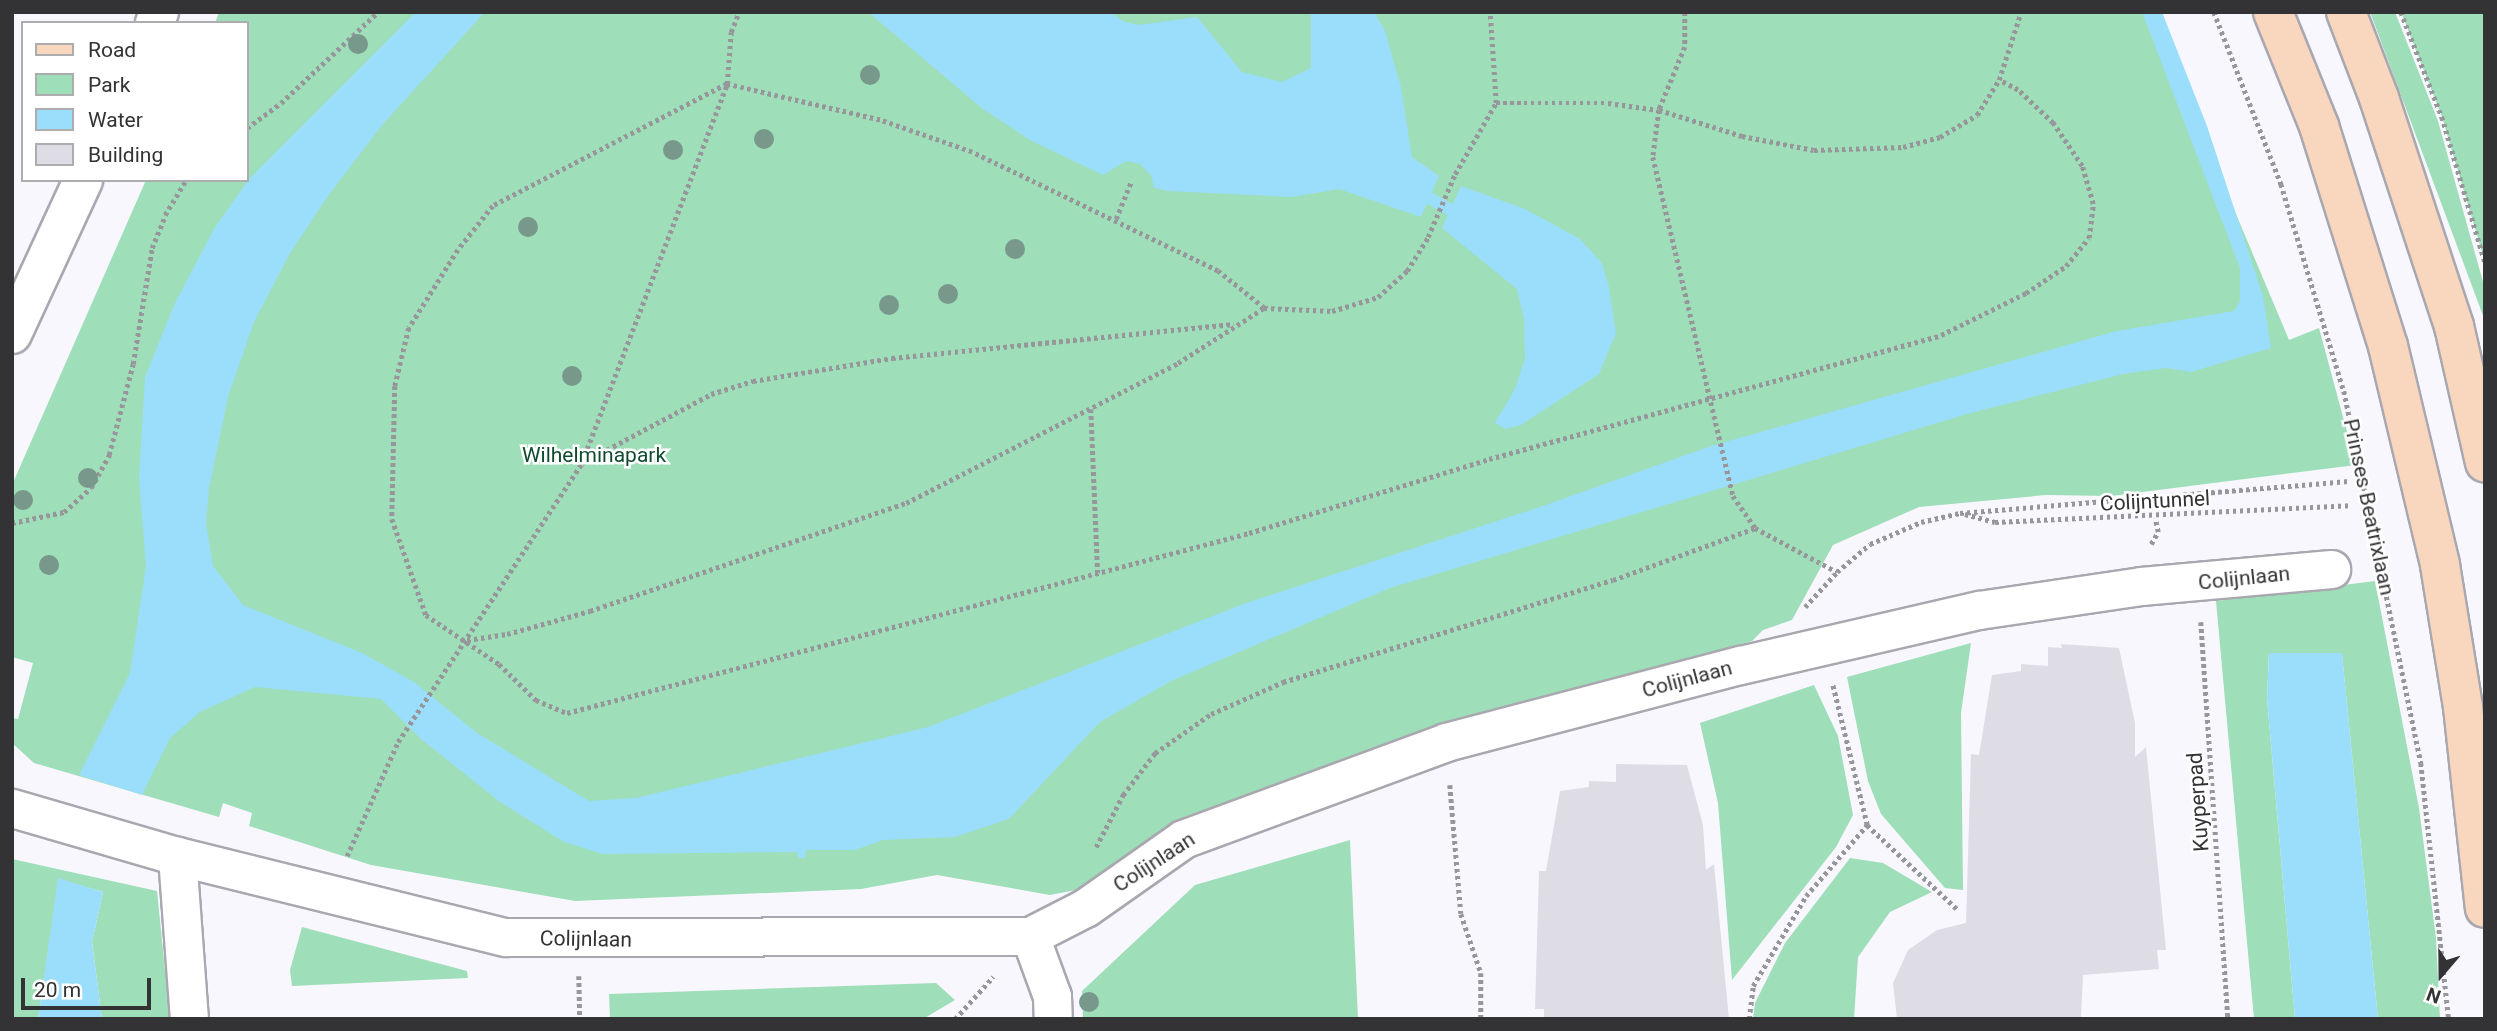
<!DOCTYPE html>
<html>
<head>
<meta charset="utf-8">
<style>
  body { margin:0 }
  #map { position:relative; width:2497px; height:1031px; overflow:hidden; background:#f8f7fe; font-family:Roboto,sans-serif }
  div>[style] { position:absolute }
  [style*='--x'] { left:calc(var(--x)*1px); top:calc(var(--y)*1px); width:calc(var(--w)*1px); rotate:calc(var(--a)*1deg) }
  .green>* { inset:0; background:#9edeb8 }
  .water>* { inset:0; background:#9bdefb }
  .stream>* { height:12px; margin:-6px; padding:0 6px; transform-origin:6px; border-radius:6px; background:#9bdefb }
  .building>* { inset:0; background:#dedce5 }
  .path>* { height:4.5px; margin-top:-2.25px; transform-origin:0; background:repeating-linear-gradient(90deg,#96969b 0 3.5px,transparent 0 7px) }
  .roads { filter:drop-shadow(2px 0 #a9a7af) drop-shadow(-2px 0 #a9a7af) drop-shadow(0 2px #a9a7af) drop-shadow(0 -2px #a9a7af) }
  .minor>* { height:37px; margin:-18.5px; padding:0 18.5px; transform-origin:18.5px; border-radius:18.5px; background:#fff }
  .tertiary>* { height:38px; margin:-19px; padding:0 19px; transform-origin:19px; border-radius:19px; background:#fff }
  .primary>* { height:38px; margin:-19px; padding:0 19px; transform-origin:19px; border-radius:19px; background:#f9d7bf }
  .trees>* { width:20px; height:20px; margin:-10px; border-radius:50%; background:#78988c }
  span { translate:-50% -50%; white-space:nowrap; text-align:center; line-height:1.15; -webkit-text-stroke:5px #fff; paint-order:stroke }
  .park-label { font-size:21px; color:#104b2f }
  .street-label { font-size:21px; color:#333336 }
  .frame { position:absolute; inset:0; border:14px solid #333336; pointer-events:none }
  .legend { position:absolute; left:21px; top:21px; width:228px; height:161px; box-sizing:border-box; background:#fff; border:2px solid #adadaf; margin:0; padding:9px 12px; list-style:none; font-size:21px; color:#333336 }
  .legend li { display:flex; align-items:center; gap:14px; height:35px }
  .legend b { width:35px; border:2px solid #adadaf }
  .north { position:absolute; left:2406px; top:940px; width:70px; height:70px; -webkit-text-stroke:5px #fff; paint-order:stroke; rotate:200deg; font-size:19px; font-weight:700; line-height:28px; text-align:center; color:#333336 }
  .north::after { content:''; display:block; margin:auto; width:24px; height:32px; background:#333336; clip-path:polygon(50% 0,100% 100%,50% 72%,0 100%) }
  .scale { position:absolute; left:21px; top:978px; width:130px; height:32px; box-sizing:border-box; border:4px solid #333336; border-top:0; padding-left:9px; font-size:21px; line-height:24px; white-space:nowrap; color:#333336; -webkit-text-stroke:5px #fff; paint-order:stroke }
</style>
</head>
<body>
<div id="map">
  <div class="green">
    <div style="clip-path:polygon(219px 12px,2151px 12px,2289px 340px,2319px 328px,2356px 465px,2111px 496px,2046px 495px,1919px 507px,1833px 545px,1792px 620px,1763px 630px,1752px 641px,1230px 803px,1169px 826px,1081px 889px,1050px 895px,937px 875px,861px 889px,575px 901px,371px 865px,249px 826px,252px 813px,223px 803px,219px 817px,34px 763px,12px 743px,12px 718px,18px 719px,33px 663px,12px 657px,12px 485px,146px 180px,247px 180px,247px 23px,215px 23px)"></div>
    <div style="clip-path:polygon(2370px 12px,2395px 12px,2438px 121px,2485px 289px,2485px 321px)"></div>
    <div style="clip-path:polygon(2401px 12px,2483px 12px,2485px 16px,2485px 262px,2442px 117px)"></div>
    <div style="clip-path:polygon(2375px 581px,2419px 808px,2436px 938px,2440px 1019px,2378px 1019px,2342px 654px,2269px 653px,2267px 698px,2295px 1019px,2254px 1019px,2216px 601px)"></div>
    <div style="clip-path:polygon(1971px 643px,1961px 713px,1963px 890px,1945px 888px,1881px 814px,1868px 781px,1847px 677px)"></div>
    <div style="clip-path:polygon(1814px 685px,1838px 736px,1853px 815px,1836px 847px,1732px 980px,1718px 803px,1700px 723px)"></div>
    <div style="clip-path:polygon(1350px 840px,1358px 1019px,1083px 1019px,1082px 991px,1195px 885px)"></div>
    <div style="clip-path:polygon(1850px 858px,1883px 863px,1932px 892px,1890px 912px,1858px 957px,1854px 1019px,1753px 1019px,1755px 1003px,1785px 943px)"></div>
    <div style="clip-path:polygon(12px 859px,157px 891px,170px 1019px,102px 1019px,92px 942px,103px 892px,59px 879px,38px 1019px,12px 1019px)"></div>
    <div style="clip-path:polygon(302px 927px,467px 971px,468px 978px,292px 986px,290px 970px)"></div>
    <div style="clip-path:polygon(936px 983px,955px 1000px,923px 1019px,610px 1019px,609px 994px)"></div>
  </div>
  <div class="water">
    <div style="clip-path:polygon(416px 12px,485px 12px,383px 124px,327px 197px,289px 255px,254px 322px,228px 397px,209px 488px,206px 523px,213px 566px,243px 605px,362px 653px,414px 682px,477px 733px,589px 801px,636px 798px,928px 727px,1246px 603px,1543px 506px,1711px 446px,2117px 331px,2234px 311px,2240px 301px,2240px 268px,2142px 12px,2162px 12px,2207px 126px,2263px 296px,2271px 348px,2191px 372px,2166px 368px,2123px 374px,1967px 414px,1390px 588px,1171px 681px,1100px 722px,1009px 819px,955px 837px,883px 840px,855px 850px,806px 850px,805px 858px,798px 858px,797px 852px,603px 854px,564px 842px,500px 802px,421px 739px,381px 699px,255px 687px,200px 712px,170px 738px,142px 795px,79px 775px,130px 673px,146px 566px,139px 479px,145px 377px,175px 303px,215px 227px,250px 178px)"></div>
    <div style="clip-path:polygon(868px 12px,1112px 12px,1122px 21px,1139px 25px,1197px 17px,1242px 72px,1282px 82px,1311px 68px,1311px 12px,1374px 12px,1385px 31px,1401px 87px,1412px 157px,1439px 176px,1421px 217px,1339px 189px,1292px 197px,1168px 191px,1154px 188px,1151px 175px,1140px 164px,1126px 161px,1103px 175px,1030px 140px,983px 109px)"></div>
    <div style="clip-path:polygon(1461px 186px,1525px 209px,1580px 239px,1602px 263px,1609px 287px,1616px 333px,1599px 374px,1521px 425px,1506px 429px,1495px 423px,1515px 389px,1525px 358px,1524px 320px,1517px 289px,1442px 228px)"></div>
    <div style="clip-path:polygon(2269px 653px,2342px 653px,2378px 1019px,2295px 1019px,2267px 698px)"></div>
    <div style="clip-path:polygon(58px 878px,103px 892px,92px 942px,102px 1019px,38px 1019px)"></div>
  </div>
  <div class="stream">
    <div style="--x:1415;--y:190;--w:55;--a:29.4"></div>
  </div>
  <div class="building">
    <div style="clip-path:polygon(2061px 644px,2119px 648px,2135px 723px,2135px 757px,2146px 747px,2166px 950px,2157px 950px,2159px 969px,2083px 975px,2081px 1019px,1897px 1019px,1893px 983px,1908px 950px,1937px 930px,1966px 923px,1971px 754px,1979px 755px,1992px 675px,2021px 671px,2021px 664px,2048px 666px,2048px 647px,2062px 648px)"></div>
    <div style="clip-path:polygon(1616px 764px,1687px 765px,1703px 825px,1706px 870px,1714px 864px,1729px 1019px,1544px 1019px,1544px 1009px,1535px 1009px,1539px 871px,1546px 871px,1560px 791px,1589px 787px,1589px 781px,1616px 782px)"></div>
  </div>
  <div class="path">
    <div style="--x:1685;--y:12;--w:35;--a:90"></div>
    <div style="--x:1685;--y:47;--w:68;--a:112.4"></div>
    <div style="--x:1659;--y:110;--w:47;--a:97.3"></div>
    <div style="--x:1653;--y:157;--w:348;--a:76.7"></div>
    <div style="--x:1733;--y:496;--w:39;--a:55"></div>
    <div style="--x:1755;--y:528;--w:93;--a:28.2"></div>
    <div style="--x:2214;--y:12;--w:185;--a:68.7"></div>
    <div style="--x:2281;--y:184;--w:216;--a:73.1"></div>
    <div style="--x:2344;--y:391;--w:380;--a:78.3"></div>
    <div style="--x:2421;--y:763;--w:258;--a:83.8"></div>
    <div style="--x:2401;--y:12;--w:113;--a:68.7"></div>
    <div style="--x:2442;--y:117;--w:151;--a:73.5"></div>
    <div style="--x:1496;--y:103;--w:112;--a:0"></div>
    <div style="--x:1608;--y:103;--w:51;--a:7.8"></div>
    <div style="--x:1659;--y:110;--w:87;--a:17.4"></div>
    <div style="--x:1742;--y:136;--w:73;--a:11"></div>
    <div style="--x:1814;--y:150;--w:89;--a:-1.9"></div>
    <div style="--x:1903;--y:147;--w:38;--a:-15"></div>
    <div style="--x:1940;--y:137;--w:43;--a:-30.7"></div>
    <div style="--x:1977;--y:115;--w:41;--a:-57.8"></div>
    <div style="--x:1999;--y:80;--w:71;--a:-72.1"></div>
    <div style="--x:247;--y:128;--w:42;--a:-36.3"></div>
    <div style="--x:281;--y:103;--w:133;--a:-43.2"></div>
    <div style="--x:1116;--y:219;--w:40;--a:-68"></div>
    <div style="--x:1264;--y:308;--w:59;--a:-141.2"></div>
    <div style="--x:1218;--y:271;--w:273;--a:-154.2"></div>
    <div style="--x:972;--y:152;--w:97;--a:-160.8"></div>
    <div style="--x:880;--y:120;--w:157;--a:-166.8"></div>
    <div style="--x:727;--y:84;--w:264;--a:152.5"></div>
    <div style="--x:493;--y:206;--w:56;--a:128.5"></div>
    <div style="--x:458;--y:250;--w:92;--a:122.1"></div>
    <div style="--x:409;--y:328;--w:60;--a:103.6"></div>
    <div style="--x:395;--y:386;--w:133;--a:91.3"></div>
    <div style="--x:392;--y:519;--w:102;--a:70.5"></div>
    <div style="--x:426;--y:615;--w:88;--a:33.9"></div>
    <div style="--x:499;--y:664;--w:52;--a:44.2"></div>
    <div style="--x:536;--y:700;--w:34;--a:23"></div>
    <div style="--x:567;--y:713;--w:705;--a:-14.78"></div>
    <div style="--x:1249;--y:533;--w:251;--a:-17.1"></div>
    <div style="--x:1489;--y:459;--w:469;--a:-15.3"></div>
    <div style="--x:1941;--y:335;--w:95;--a:-26.3"></div>
    <div style="--x:2026;--y:293;--w:48;--a:-34"></div>
    <div style="--x:2066;--y:266;--w:36;--a:-51"></div>
    <div style="--x:2089;--y:238;--w:34;--a:-83"></div>
    <div style="--x:2093;--y:204;--w:40;--a:-106"></div>
    <div style="--x:2082;--y:166;--w:52;--a:-124"></div>
    <div style="--x:2053;--y:123;--w:48;--a:-136.7"></div>
    <div style="--x:2018;--y:90;--w:21;--a:-152"></div>
    <div style="--x:1091;--y:409;--w:164;--a:87.6"></div>
    <div style="--x:582;--y:462;--w:405;--a:-69"></div>
    <div style="--x:727;--y:84;--w:52;--a:-85.6"></div>
    <div style="--x:731;--y:32;--w:22;--a:-68"></div>
    <div style="--x:1965;--y:514;--w:31;--a:15"></div>
    <div style="--x:1995;--y:522;--w:356;--a:-2.7"></div>
    <div style="--x:12;--y:523;--w:53;--a:-11.9"></div>
    <div style="--x:64;--y:512;--w:36;--a:-42"></div>
    <div style="--x:91;--y:488;--w:38;--a:-61"></div>
    <div style="--x:109;--y:455;--w:94;--a:-75.2"></div>
    <div style="--x:133;--y:364;--w:118;--a:-80.7"></div>
    <div style="--x:152;--y:248;--w:35;--a:-68"></div>
    <div style="--x:165;--y:215;--w:41;--a:-59"></div>
    <div style="--x:2151;--y:544;--w:14;--a:-60"></div>
    <div style="--x:2158;--y:532;--w:14;--a:-102"></div>
    <div style="--x:1805;--y:607;--w:47;--a:-47.6"></div>
    <div style="--x:1837;--y:572;--w:43;--a:-40.3"></div>
    <div style="--x:1870;--y:544;--w:56;--a:-23.3"></div>
    <div style="--x:1921;--y:522;--w:40;--a:-13"></div>
    <div style="--x:1960;--y:513;--w:390;--a:-4.7"></div>
    <div style="--x:2201;--y:622;--w:398;--a:86.1"></div>
    <div style="--x:467;--y:640;--w:40;--a:-8.5"></div>
    <div style="--x:507;--y:634;--w:86;--a:-15.5"></div>
    <div style="--x:590;--y:611;--w:334;--a:-18.9"></div>
    <div style="--x:906;--y:503;--w:306;--a:-27.2"></div>
    <div style="--x:1178;--y:363;--w:102;--a:-32.6"></div>
    <div style="--x:1264;--y:308;--w:68;--a:2.5"></div>
    <div style="--x:1332;--y:311;--w:48;--a:-16.9"></div>
    <div style="--x:1378;--y:297;--w:39;--a:-42"></div>
    <div style="--x:1407;--y:271;--w:40;--a:-58"></div>
    <div style="--x:1428;--y:237;--w:69;--a:-66.8"></div>
    <div style="--x:1455;--y:174;--w:82;--a:-60"></div>
    <div style="--x:1496;--y:103;--w:91;--a:-93.8"></div>
    <div style="--x:1450;--y:785;--w:129;--a:85.1"></div>
    <div style="--x:1461;--y:914;--w:62;--a:71.3"></div>
    <div style="--x:1481;--y:973;--w:46;--a:90"></div>
    <div style="--x:1867;--y:825;--w:125;--a:43"></div>
    <div style="--x:1096;--y:847;--w:59;--a:-62.6"></div>
    <div style="--x:1123;--y:795;--w:53;--a:-52.7"></div>
    <div style="--x:1155;--y:753;--w:68;--a:-34.9"></div>
    <div style="--x:1211;--y:714;--w:79;--a:-24"></div>
    <div style="--x:1283;--y:682;--w:345;--a:-17.2"></div>
    <div style="--x:1613;--y:580;--w:151;--a:-20.1"></div>
    <div style="--x:347;--y:856;--w:125;--a:-65.9"></div>
    <div style="--x:398;--y:742;--w:334;--a:-56.6"></div>
    <div style="--x:582;--y:463;--w:146;--a:-28.1"></div>
    <div style="--x:711;--y:394;--w:44;--a:-17.2"></div>
    <div style="--x:753;--y:381;--w:141;--a:-9.4"></div>
    <div style="--x:892;--y:358;--w:343;--a:-5.7"></div>
    <div style="--x:579;--y:976;--w:43;--a:88.7"></div>
    <div style="--x:955;--y:1019;--w:57;--a:-47.9"></div>
    <div style="--x:1749;--y:1019;--w:33;--a:-83"></div>
    <div style="--x:1753;--y:986;--w:104;--a:-59.5"></div>
    <div style="--x:1806;--y:896;--w:94;--a:-49.3"></div>
    <div style="--x:1867;--y:825;--w:146;--a:-103.8"></div>
  </div>
  <div class="roads">
    <div class="minor">
      <div style="--x:12;--y:808;--w:172;--a:16.2"></div>
      <div style="--x:177;--y:856;--w:338;--a:13.9"></div>
      <div style="--x:505;--y:937;--w:525;--a:-0.11"></div>
      <div style="--x:1030;--y:936;--w:62;--a:-27"></div>
      <div style="--x:1085;--y:908;--w:120;--a:-35.1"></div>
      <div style="--x:1183;--y:839;--w:280;--a:-20.2"></div>
      <div style="--x:1446;--y:742;--w:304;--a:-14.7"></div>
      <div style="--x:1740;--y:665;--w:245;--a:-13"></div>
      <div style="--x:1979;--y:610;--w:164;--a:-8.4"></div>
      <div style="--x:2141;--y:586;--w:191;--a:-5.1"></div>
      <div style="--x:177;--y:856;--w:163;--a:85.8"></div>
      <div style="--x:1030;--y:936;--w:64;--a:69.9"></div>
      <div style="--x:1052;--y:996;--w:23;--a:88"></div>
    </div>
    <div class="tertiary">
      <div style="--x:155;--y:23;--w:12;--a:-70"></div>
      <div style="--x:12;--y:334;--w:170;--a:-65.2"></div>
    </div>
    <div class="primary">
      <div style="--x:2273;--y:12;--w:123;--a:68"></div>
      <div style="--x:2319;--y:126;--w:231;--a:72.6"></div>
      <div style="--x:2388;--y:346;--w:225;--a:76.6"></div>
      <div style="--x:2440;--y:565;--w:144;--a:80.8"></div>
      <div style="--x:2463;--y:707;--w:202;--a:83.8"></div>
      <div style="--x:2346;--y:12;--w:92;--a:69"></div>
      <div style="--x:2379;--y:98;--w:240;--a:71.8"></div>
      <div style="--x:2454;--y:326;--w:140;--a:77.2"></div>
    </div>
  </div>
  <div class="trees">
    <div style="left:358px;top:44px"></div>
    <div style="left:870px;top:75px"></div>
    <div style="left:764px;top:139px"></div>
    <div style="left:673px;top:150px"></div>
    <div style="left:528px;top:227px"></div>
    <div style="left:1015px;top:249px"></div>
    <div style="left:948px;top:294px"></div>
    <div style="left:889px;top:305px"></div>
    <div style="left:572px;top:376px"></div>
    <div style="left:88px;top:478px"></div>
    <div style="left:23px;top:500px"></div>
    <div style="left:49px;top:565px"></div>
    <div style="left:1089px;top:1002px"></div>
  </div>
  <div class="park-label">
    <span style="left:594px;top:455px">Wilhelminapark</span>
  </div>
  <div class="street-label">
    <span style="left:2155px;top:501px;rotate:-3deg">Colijntunnel</span>
    <span style="left:2369px;top:507px;rotate:78deg">Prinses Beatrixlaan</span>
    <span style="left:2244px;top:578px;rotate:-6deg">Colijnlaan</span>
    <span style="left:1687px;top:679px;rotate:-15deg">Colijnlaan</span>
    <span style="left:2198px;top:802px;rotate:-94deg">Kuyperpad</span>
    <span style="left:1154px;top:862px;rotate:-33deg">Colijnlaan</span>
    <span style="left:586px;top:939px;rotate:1deg">Colijnlaan</span>
  </div>
  <div class="frame"></div>
  <ul class="legend">
  <li><b style="height:9px;background:#f9d7bf"></b>Road</li>
  <li><b style="height:19px;background:#9edeb8"></b>Park</li>
  <li><b style="height:19px;background:#9bdefb"></b>Water</li>
  <li><b style="height:19px;background:#dedce5"></b>Building</li>
  </ul>
  <div class="north">N</div>
  <div class="scale">20 m</div>
</div>
</body>
</html>
